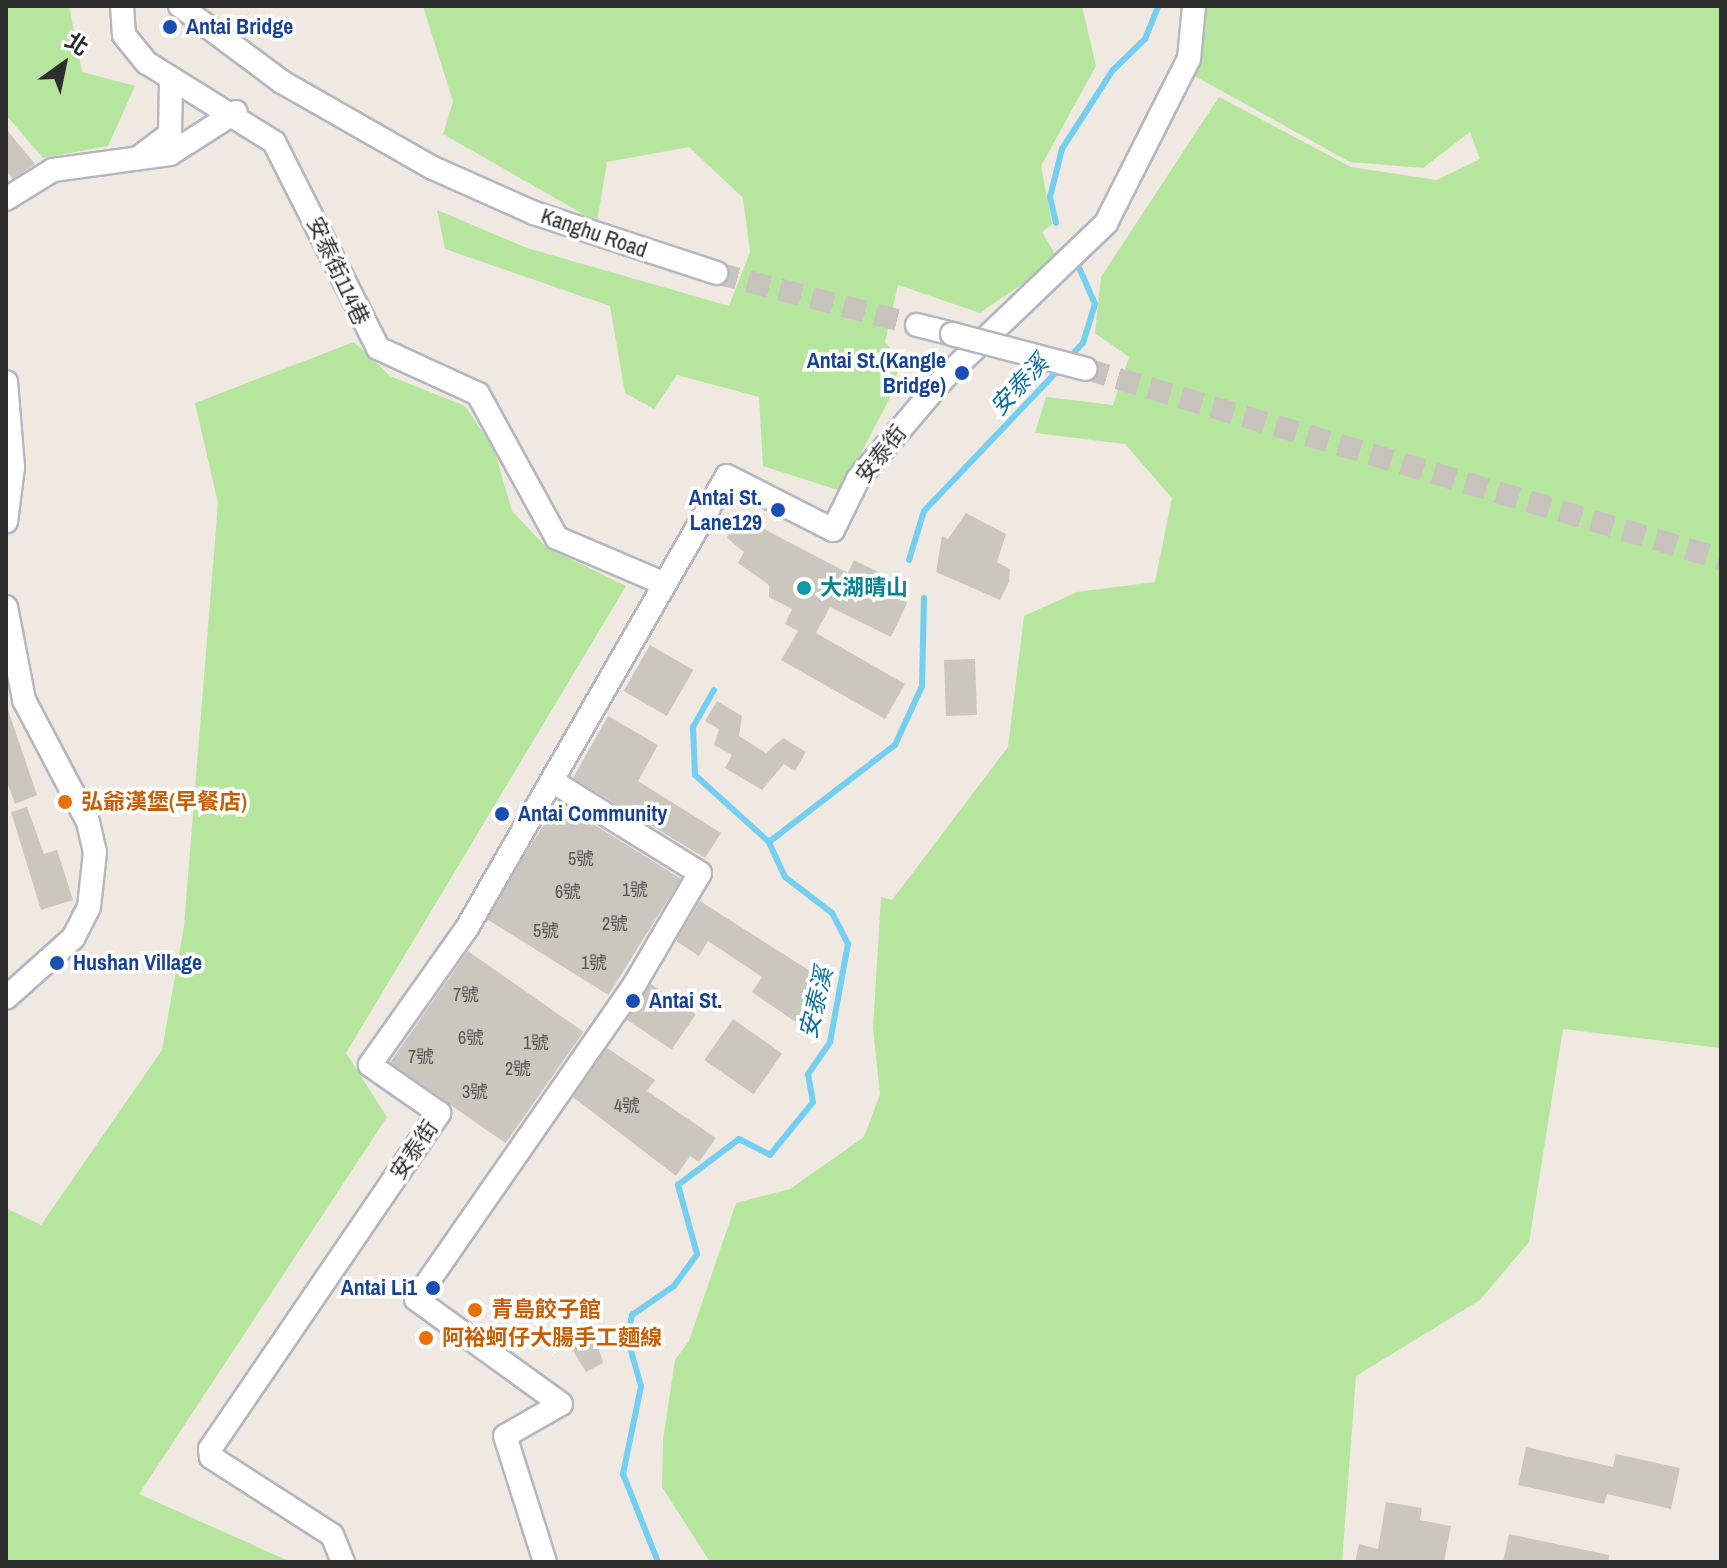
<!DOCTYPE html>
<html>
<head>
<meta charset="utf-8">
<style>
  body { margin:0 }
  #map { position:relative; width:1727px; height:1568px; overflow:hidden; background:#efe9e1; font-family:"Archivo Narrow","Noto Sans TC",sans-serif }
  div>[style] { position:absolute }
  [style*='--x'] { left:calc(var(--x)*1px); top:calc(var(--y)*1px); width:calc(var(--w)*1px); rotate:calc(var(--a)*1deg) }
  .green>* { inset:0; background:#b6e59e }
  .stream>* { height:6px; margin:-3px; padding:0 3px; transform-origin:3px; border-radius:3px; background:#75cff0 }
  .building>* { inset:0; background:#cbc7bf; transform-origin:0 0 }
  .minor-tunnel>* { height:22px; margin-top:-11px; transform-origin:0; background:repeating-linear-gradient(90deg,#c8c4bd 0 22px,transparent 0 33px) }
  .roads { filter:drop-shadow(2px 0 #b4b7c1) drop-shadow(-2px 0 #b4b7c1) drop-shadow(0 2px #b4b7c1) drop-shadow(0 -2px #b4b7c1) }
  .minor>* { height:22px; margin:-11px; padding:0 11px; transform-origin:11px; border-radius:11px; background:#fff }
  .bridges { filter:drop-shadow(2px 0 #b4b7c1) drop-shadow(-2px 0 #b4b7c1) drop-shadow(0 2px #b4b7c1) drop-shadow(0 -2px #b4b7c1) }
  .minor-bridge>* { height:22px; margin:-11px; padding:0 11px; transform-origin:11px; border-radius:11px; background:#fff }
  .dots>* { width:22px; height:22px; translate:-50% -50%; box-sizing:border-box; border:4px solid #fff; border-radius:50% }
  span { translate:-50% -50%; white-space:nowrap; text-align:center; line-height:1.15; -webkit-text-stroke:7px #fff; paint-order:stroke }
  .number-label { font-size:18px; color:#555452 }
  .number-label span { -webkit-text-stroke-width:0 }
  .transit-label { font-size:22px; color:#164399; font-weight:700 }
  .left { translate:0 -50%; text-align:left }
  .right { translate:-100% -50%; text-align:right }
  .street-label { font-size:22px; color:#2e2e2e }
  .culture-label { font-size:22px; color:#0d838f; font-weight:700 }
  .food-label { font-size:22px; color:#c56008; font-weight:700 }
  .water-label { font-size:24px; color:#0d6fa3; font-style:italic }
  .frame { position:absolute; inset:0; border:8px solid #2e2e2e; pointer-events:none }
  .north { position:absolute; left:24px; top:24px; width:80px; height:80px; -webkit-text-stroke:6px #fff; paint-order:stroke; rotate:33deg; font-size:22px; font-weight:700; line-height:32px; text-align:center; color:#2e2e2e }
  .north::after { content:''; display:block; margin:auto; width:28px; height:36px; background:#2e2e2e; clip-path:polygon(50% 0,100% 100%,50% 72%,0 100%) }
</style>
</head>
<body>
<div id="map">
  <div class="green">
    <div style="clip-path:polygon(6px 6px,69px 6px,82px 72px,135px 86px,108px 146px,43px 158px,6px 115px)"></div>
    <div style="clip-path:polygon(423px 6px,1082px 6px,1096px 66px,1041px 166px,1052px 224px,1042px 232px,1058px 259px,980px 313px,898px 285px,885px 342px,900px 359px,893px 392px,841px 491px,763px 466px,759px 397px,677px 375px,654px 409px,625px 393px,610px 306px,445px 249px,437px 210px,527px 248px,729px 306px,750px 252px,743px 198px,689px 147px,607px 162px,597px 222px,443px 134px,453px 102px)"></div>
    <div style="clip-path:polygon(1196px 6px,1721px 6px,1721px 1048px,1563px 1029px,1529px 1242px,1480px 1300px,1356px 1376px,1342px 1562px,710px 1562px,662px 1487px,663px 1440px,675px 1360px,689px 1341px,736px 1203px,790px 1189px,864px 1137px,880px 1094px,873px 1028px,881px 897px,892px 900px,1008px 747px,1024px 616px,1077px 592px,1155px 582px,1172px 498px,1125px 444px,1035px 433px,1046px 397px,1113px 405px,1129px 357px,1095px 333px,1101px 277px,1219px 97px,1351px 167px,1437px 180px,1480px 159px,1470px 132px,1423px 168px,1350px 162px,1182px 69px)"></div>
    <div style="clip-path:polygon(354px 342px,390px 376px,465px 406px,494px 449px,512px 511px,546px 547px,626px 586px,346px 1053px,387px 1117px,139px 1494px,291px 1562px,6px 1562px,6px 1208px,41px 1225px,162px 1050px,184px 926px,218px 503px,195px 403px)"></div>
  </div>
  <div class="stream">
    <div style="--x:1056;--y:223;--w:27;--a:-103"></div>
    <div style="--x:1050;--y:197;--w:49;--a:-76"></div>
    <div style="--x:1062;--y:149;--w:94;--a:-57.2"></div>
    <div style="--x:1113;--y:70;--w:45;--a:-44.1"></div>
    <div style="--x:1145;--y:39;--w:35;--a:-68"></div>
    <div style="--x:1067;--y:360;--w:23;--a:-47"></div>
    <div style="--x:1083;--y:343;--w:41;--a:-72.9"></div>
    <div style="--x:1095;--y:304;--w:43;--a:-113.6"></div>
    <div style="--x:909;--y:560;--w:51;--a:-73"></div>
    <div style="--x:924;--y:511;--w:197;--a:-46.4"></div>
    <div style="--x:714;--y:690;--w:43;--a:119.6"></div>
    <div style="--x:693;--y:727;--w:48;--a:87.6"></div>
    <div style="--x:695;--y:775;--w:100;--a:42.2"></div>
    <div style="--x:658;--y:1562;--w:95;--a:-111.7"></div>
    <div style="--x:623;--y:1474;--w:90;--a:-78.4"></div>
    <div style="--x:641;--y:1386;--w:51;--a:-105.9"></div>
    <div style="--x:627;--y:1337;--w:23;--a:-77"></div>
    <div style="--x:632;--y:1315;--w:51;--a:-34.6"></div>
    <div style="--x:674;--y:1286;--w:39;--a:-54"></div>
    <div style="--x:697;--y:1254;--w:72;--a:-105.4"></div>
    <div style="--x:678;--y:1185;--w:76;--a:-37"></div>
    <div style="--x:739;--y:1139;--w:35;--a:27"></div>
    <div style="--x:770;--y:1155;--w:68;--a:-50.9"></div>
    <div style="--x:813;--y:1102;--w:28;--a:-100"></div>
    <div style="--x:808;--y:1074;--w:39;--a:-55"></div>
    <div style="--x:830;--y:1042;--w:100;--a:-79.6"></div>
    <div style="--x:848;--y:944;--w:35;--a:-117"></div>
    <div style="--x:832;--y:913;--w:59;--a:-142.5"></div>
    <div style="--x:785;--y:877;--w:38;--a:-115"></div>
    <div style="--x:769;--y:842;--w:159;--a:-37.6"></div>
    <div style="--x:895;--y:745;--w:65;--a:-65.4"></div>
    <div style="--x:922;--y:686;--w:88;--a:-88.7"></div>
  </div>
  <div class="building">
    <div style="clip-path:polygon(6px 129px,35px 164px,13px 179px,6px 170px)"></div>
    <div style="clip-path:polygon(966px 513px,1006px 534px,997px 562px,1010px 569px,1009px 582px,1000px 600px,936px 572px,942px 536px,948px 539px)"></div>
    <div style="clip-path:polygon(737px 515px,848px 573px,854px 560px,906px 586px,900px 598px,907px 603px,891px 637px,830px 607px,816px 633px,905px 684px,885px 719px,781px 660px,798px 631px,785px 624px,792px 609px,769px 597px,769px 585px,738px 563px,744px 552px,727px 538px)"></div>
    <div style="left:650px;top:645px;width:50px;height:53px;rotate:30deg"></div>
    <div style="left:975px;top:659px;width:56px;height:31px;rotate:88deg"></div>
    <div style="clip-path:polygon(717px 701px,742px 716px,739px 736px,766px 753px,783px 738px,806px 752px,795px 771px,784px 764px,762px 790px,725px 768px,732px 755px,714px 745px,719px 729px,705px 721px)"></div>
    <div style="clip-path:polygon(6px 704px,37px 795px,15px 804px,6px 779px)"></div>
    <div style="clip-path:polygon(608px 716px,658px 745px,638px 781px,721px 833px,705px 858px,573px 778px)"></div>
    <div style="left:558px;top:802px;width:145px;height:137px;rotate:32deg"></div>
    <div style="clip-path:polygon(27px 807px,44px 854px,57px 850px,73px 900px,41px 910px,11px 812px)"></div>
    <div style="clip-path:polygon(700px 901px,829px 983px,800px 1025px,752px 992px,762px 977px,708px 941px,699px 956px,676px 941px)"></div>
    <div style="left:468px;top:951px;width:141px;height:136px;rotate:35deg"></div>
    <div style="left:651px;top:984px;width:54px;height:43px;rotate:34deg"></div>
    <div style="left:733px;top:1019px;width:60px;height:50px;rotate:35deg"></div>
    <div style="clip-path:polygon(607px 1048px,655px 1080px,647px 1091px,716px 1138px,699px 1162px,690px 1156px,676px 1176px,573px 1097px)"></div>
    <div style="clip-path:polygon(592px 1326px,603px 1363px,586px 1372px,567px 1341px)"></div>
    <div style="clip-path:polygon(1526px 1447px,1613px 1467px,1616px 1454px,1680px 1468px,1671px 1509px,1607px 1494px,1604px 1504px,1518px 1485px)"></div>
    <div style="clip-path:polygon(1386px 1502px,1422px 1508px,1420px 1520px,1451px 1526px,1444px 1562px,1355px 1562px,1359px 1544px,1378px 1549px)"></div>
    <div style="clip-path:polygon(1509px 1534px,1609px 1555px,1608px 1562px,1503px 1562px)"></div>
  </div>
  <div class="minor-tunnel">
    <div style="--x:716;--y:273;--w:208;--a:14.5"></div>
    <div style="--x:1086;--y:369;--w:663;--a:16.66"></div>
  </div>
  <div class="roads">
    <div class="minor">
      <div style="--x:122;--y:6;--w:29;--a:86"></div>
      <div style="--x:124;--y:35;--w:36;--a:51"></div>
      <div style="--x:147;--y:63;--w:150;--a:31.9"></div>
      <div style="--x:274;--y:142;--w:231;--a:63.2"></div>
      <div style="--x:378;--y:348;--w:110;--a:24.7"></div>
      <div style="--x:478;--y:394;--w:164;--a:61.3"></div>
      <div style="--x:557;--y:538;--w:117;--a:23.1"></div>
      <div style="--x:180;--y:6;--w:127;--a:36.7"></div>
      <div style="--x:282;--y:82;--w:174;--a:29.7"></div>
      <div style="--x:433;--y:168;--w:111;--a:24"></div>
      <div style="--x:534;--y:213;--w:192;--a:18.2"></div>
      <div style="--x:142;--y:155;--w:35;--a:-37"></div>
      <div style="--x:170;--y:134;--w:54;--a:-88.9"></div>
      <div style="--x:6;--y:199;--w:55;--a:-31.7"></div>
      <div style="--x:53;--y:170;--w:118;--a:-7.8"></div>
      <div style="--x:170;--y:154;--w:78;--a:-32.5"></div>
      <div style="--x:917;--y:325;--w:36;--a:14"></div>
      <div style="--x:6;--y:382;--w:85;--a:85.3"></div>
      <div style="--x:13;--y:467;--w:55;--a:97.3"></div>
      <div style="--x:6;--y:607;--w:95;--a:79"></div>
      <div style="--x:24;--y:700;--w:138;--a:62.3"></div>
      <div style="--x:88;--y:822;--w:31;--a:77"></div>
      <div style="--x:95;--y:852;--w:55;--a:96.2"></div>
      <div style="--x:89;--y:907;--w:35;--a:117"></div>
      <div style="--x:73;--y:938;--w:90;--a:138.2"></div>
      <div style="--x:343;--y:1562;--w:29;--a:-112"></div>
      <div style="--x:332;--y:1535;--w:144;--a:-147.2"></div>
      <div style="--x:211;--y:1457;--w:8;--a:-97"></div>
      <div style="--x:210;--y:1449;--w:407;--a:-55.7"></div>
      <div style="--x:439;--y:1113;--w:84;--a:-145.2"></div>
      <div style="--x:370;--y:1065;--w:168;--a:-54.7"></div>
      <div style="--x:467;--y:928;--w:521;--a:-60.09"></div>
      <div style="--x:727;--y:476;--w:119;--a:27"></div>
      <div style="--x:833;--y:530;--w:57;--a:-63.9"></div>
      <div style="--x:858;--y:479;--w:131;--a:-49.6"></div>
      <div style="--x:943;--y:379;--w:226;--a:-43.7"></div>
      <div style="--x:1106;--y:223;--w:184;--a:-63.2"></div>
      <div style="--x:1189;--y:59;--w:53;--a:-84.6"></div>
      <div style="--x:545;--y:1562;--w:132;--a:-107.6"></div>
      <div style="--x:505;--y:1436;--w:64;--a:-29.7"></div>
      <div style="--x:561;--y:1404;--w:179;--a:-144.1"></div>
      <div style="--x:416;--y:1299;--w:386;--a:-55.2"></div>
      <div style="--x:636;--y:982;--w:126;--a:-59.6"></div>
      <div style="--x:700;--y:873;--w:174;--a:-148.1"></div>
    </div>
  </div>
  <div class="bridges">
    <div class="minor-bridge">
      <div style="--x:952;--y:334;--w:138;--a:14.6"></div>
    </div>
  </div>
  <div class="dots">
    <div style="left:170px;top:27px;background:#1a4fb4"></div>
    <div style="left:962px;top:373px;background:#1a4fb4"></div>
    <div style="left:778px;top:510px;background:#1a4fb4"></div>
    <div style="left:804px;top:588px;background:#0f9aa8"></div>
    <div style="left:65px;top:802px;background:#e8710a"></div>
    <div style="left:502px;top:814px;background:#1a4fb4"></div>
    <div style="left:57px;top:963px;background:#1a4fb4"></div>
    <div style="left:633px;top:1001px;background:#1a4fb4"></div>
    <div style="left:433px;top:1288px;background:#1a4fb4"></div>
    <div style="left:475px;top:1310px;background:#e8710a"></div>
    <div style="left:426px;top:1338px;background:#e8710a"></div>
  </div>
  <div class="number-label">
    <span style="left:581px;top:859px">5號</span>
    <span style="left:635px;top:890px">1號</span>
    <span style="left:568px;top:892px">6號</span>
    <span style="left:615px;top:924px">2號</span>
    <span style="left:546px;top:931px">5號</span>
    <span style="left:594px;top:963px">1號</span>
    <span style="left:466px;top:995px">7號</span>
    <span style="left:471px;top:1038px">6號</span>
    <span style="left:536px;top:1043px">1號</span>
    <span style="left:421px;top:1057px">7號</span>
    <span style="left:518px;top:1069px">2號</span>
    <span style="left:475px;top:1092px">3號</span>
    <span style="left:627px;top:1106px">4號</span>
  </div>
  <div class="transit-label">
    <span class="left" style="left:186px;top:27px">Antai Bridge</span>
    <span class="right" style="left:946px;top:373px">Antai St.(Kangle<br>Bridge)</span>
    <span class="right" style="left:762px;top:510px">Antai St.<br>Lane129</span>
    <span class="left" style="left:518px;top:814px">Antai Community</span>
    <span class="left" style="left:73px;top:963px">Hushan Village</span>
    <span class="left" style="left:649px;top:1001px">Antai St.</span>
    <span class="right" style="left:417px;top:1288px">Antai Li1</span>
  </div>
  <div class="street-label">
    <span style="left:594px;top:233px;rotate:19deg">Kanghu Road</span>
    <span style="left:338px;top:271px;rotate:65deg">安泰街114巷</span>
    <span style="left:881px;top:454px;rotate:-52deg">安泰街</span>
    <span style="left:414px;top:1150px;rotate:-56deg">安泰街</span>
  </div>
  <div class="culture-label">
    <span class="left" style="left:820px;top:588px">大湖晴山</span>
  </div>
  <div class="food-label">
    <span class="left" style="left:81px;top:802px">弘爺漢堡(早餐店)</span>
    <span class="left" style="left:491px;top:1310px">青島餃子館</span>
    <span class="left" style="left:442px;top:1338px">阿裕蚵仔大腸手工麵線</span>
  </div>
  <div class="water-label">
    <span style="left:1019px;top:385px;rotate:-47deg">安泰溪</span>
    <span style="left:816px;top:1003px;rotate:-76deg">安泰溪</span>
  </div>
  <div class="frame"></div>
  <div class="north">北</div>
</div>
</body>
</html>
